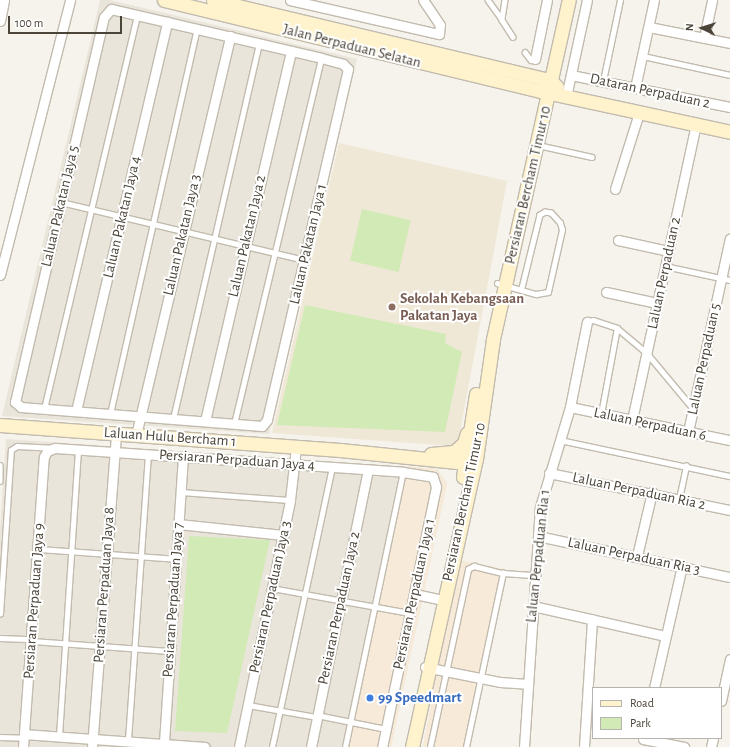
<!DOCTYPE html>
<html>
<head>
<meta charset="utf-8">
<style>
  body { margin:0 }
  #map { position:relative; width:730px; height:747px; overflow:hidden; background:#f6f3ec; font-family:"Alegreya Sans",sans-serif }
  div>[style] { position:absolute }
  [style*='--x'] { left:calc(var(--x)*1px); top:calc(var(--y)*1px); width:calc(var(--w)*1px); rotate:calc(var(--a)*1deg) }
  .residential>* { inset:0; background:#eae5da }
  .commercial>* { inset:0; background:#f7ead8; transform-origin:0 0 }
  .education>* { inset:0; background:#efe8d6 }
  .green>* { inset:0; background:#d2eab5; transform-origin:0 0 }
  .roads { filter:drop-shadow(1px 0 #c2bbae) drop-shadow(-1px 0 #c2bbae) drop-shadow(0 1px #c2bbae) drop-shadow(0 -1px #c2bbae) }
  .lane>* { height:4.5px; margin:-2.25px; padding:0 2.25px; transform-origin:2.25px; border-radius:2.25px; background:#fff }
  .street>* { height:9px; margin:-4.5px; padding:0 4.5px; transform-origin:4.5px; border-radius:4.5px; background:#fff }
  .secondary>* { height:13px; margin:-6.5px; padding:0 6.5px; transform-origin:6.5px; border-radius:6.5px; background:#fff3cd }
  .dots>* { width:11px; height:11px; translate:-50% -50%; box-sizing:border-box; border:2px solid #fff; border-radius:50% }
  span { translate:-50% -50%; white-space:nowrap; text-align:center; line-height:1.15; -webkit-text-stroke:4px #fff; paint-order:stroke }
  .street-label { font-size:15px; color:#4b4439 }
  .education-label { font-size:15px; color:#785e54; font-weight:700 }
  .left { translate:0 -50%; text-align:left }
  .shop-label { font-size:15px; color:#366cbe; font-weight:700 }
  .legend { position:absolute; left:592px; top:687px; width:130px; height:52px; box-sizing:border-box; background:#fff; border:1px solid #b7b4b0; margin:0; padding:5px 7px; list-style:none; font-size:12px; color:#4b4439 }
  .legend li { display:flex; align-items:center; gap:8px; height:20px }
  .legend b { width:20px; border:1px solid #b7b4b0 }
  .north { position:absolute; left:682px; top:8px; width:40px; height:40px; -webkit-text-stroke:3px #fff; paint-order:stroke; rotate:274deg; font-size:11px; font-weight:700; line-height:16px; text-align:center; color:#4b4439 }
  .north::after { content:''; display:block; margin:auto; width:14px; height:18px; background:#4b4439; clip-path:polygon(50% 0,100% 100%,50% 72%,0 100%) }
  .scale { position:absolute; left:8px; top:16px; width:114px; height:18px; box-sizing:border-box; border:2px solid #4b4439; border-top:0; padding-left:5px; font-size:12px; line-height:14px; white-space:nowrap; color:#4b4439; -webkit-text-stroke:3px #fff; paint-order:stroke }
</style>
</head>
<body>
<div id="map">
  <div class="residential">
    <div style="clip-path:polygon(100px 0,110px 0,357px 59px,269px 434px,2px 416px)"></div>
    <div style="clip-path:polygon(6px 439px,437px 469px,447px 483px,391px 747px,0 747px,0 530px)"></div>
  </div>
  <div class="commercial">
    <div style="clip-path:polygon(403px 466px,436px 469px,447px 483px,391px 747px,345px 747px)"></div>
    <div style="left:459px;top:560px;width:47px;height:191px;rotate:11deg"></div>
  </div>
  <div class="education">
    <div style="clip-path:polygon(339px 143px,507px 181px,458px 442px,452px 446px,272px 433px)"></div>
  </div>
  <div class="green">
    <div style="left:362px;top:209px;width:50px;height:53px;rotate:13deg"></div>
    <div style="clip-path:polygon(305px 305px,446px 334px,445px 343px,462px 352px,445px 432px,277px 425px)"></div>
    <div style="clip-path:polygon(189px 536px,270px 540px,227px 733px,175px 731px)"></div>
  </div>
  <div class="roads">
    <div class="lane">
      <div style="--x:488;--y:0;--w:22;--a:54"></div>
      <div style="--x:505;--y:0;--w:20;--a:99"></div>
      <div style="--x:502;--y:20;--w:20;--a:57"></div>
      <div style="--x:525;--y:52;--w:10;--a:53"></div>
      <div style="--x:531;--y:60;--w:3;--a:-18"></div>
      <div style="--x:643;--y:56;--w:89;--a:12.3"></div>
      <div style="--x:603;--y:81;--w:83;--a:-78.1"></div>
      <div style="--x:538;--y:145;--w:55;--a:12.5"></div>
      <div style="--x:61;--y:202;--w:251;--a:13.4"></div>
      <div style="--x:665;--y:266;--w:66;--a:12.2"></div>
      <div style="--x:497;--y:283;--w:41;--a:15.8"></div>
      <div style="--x:536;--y:294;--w:12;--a:-9"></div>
      <div style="--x:548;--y:292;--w:64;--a:-77.3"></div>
      <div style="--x:562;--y:230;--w:7;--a:-106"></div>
      <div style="--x:560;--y:223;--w:13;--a:-132"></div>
      <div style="--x:551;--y:213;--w:6;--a:-171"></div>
      <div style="--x:545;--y:212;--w:6;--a:149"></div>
      <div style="--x:540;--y:215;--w:75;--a:103.9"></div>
      <div style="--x:587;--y:322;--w:6;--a:-18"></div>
      <div style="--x:593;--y:320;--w:25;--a:18"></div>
      <div style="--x:617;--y:328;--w:38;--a:40"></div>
      <div style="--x:646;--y:352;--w:72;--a:50.1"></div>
      <div style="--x:44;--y:409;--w:405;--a:-76.7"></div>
      <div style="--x:110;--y:414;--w:395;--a:-77.3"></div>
      <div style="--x:601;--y:414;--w:87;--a:-79.5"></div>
      <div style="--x:173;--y:419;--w:386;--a:-77.1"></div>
      <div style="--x:234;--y:424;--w:376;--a:-76.6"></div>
      <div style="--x:560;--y:440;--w:174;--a:12"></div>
      <div style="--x:0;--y:465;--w:16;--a:90"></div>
      <div style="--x:180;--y:492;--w:110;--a:4.2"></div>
      <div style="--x:679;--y:499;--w:34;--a:-78"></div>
      <div style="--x:38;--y:549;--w:138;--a:4.1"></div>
      <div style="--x:272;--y:588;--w:140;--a:10.3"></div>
      <div style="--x:0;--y:614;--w:164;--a:-86.2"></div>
      <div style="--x:11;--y:450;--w:7;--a:-34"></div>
      <div style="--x:17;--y:446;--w:34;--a:3"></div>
      <div style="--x:0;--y:638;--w:32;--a:2"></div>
      <div style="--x:31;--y:641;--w:139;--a:4.1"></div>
      <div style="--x:248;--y:705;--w:70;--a:9.9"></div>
      <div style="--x:317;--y:715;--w:70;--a:11.5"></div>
      <div style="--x:59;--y:736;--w:288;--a:-86.2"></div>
      <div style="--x:0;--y:737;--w:24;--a:2"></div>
      <div style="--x:128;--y:740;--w:286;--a:-86"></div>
      <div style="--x:272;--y:747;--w:286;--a:-77.9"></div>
      <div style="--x:345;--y:747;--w:281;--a:-78.1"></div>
      <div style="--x:430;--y:747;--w:182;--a:-77.9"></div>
      <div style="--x:468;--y:569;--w:7;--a:-27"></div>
      <div style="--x:474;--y:566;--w:30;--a:14"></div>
      <div style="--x:503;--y:573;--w:32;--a:4"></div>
      <div style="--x:466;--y:747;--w:178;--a:-78"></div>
    </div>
    <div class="street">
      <div style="--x:290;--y:0;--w:153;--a:12.9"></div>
      <div style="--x:439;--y:34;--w:9;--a:-84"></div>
      <div style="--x:440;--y:25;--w:30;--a:-124"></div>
      <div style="--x:111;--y:9;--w:216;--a:13.1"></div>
      <div style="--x:321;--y:58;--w:23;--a:15"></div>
      <div style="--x:343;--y:64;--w:7;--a:45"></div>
      <div style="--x:348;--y:69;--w:360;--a:103"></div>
      <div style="--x:267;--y:420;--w:8;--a:130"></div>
      <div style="--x:262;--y:426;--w:242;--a:-175.5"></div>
      <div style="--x:21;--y:407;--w:8;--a:-140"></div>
      <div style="--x:15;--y:402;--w:395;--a:-77"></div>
      <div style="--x:104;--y:17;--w:11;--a:-49"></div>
      <div style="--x:0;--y:21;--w:21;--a:-79"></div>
      <div style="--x:649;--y:27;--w:83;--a:11.2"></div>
      <div style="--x:704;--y:38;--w:39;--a:-78"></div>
      <div style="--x:535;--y:59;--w:60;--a:-78.5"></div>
      <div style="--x:571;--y:75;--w:162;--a:11.4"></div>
      <div style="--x:635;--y:88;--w:90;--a:-77.8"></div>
      <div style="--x:566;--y:97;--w:99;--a:-77.8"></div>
      <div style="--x:615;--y:189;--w:80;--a:-72.5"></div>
      <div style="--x:618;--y:240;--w:51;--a:12.4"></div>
      <div style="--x:0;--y:275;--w:284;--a:-75.7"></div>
      <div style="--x:606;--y:292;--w:52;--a:12.2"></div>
      <div style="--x:570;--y:407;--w:163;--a:11.7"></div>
      <div style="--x:76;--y:411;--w:400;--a:-76.8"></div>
      <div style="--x:632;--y:420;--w:302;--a:-77.8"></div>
      <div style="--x:205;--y:421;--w:380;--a:-76.9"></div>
      <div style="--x:688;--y:432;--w:198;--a:-77.8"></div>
      <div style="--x:136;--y:435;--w:410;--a:-76.7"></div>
      <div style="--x:549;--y:473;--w:185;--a:11.6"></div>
      <div style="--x:178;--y:524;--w:106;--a:6"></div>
      <div style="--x:538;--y:536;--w:196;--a:12.1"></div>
      <div style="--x:637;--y:556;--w:66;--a:-76.8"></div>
      <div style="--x:415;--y:594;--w:29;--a:12"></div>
      <div style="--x:533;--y:606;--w:135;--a:12.8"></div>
      <div style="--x:425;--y:667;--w:76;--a:11.3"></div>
      <div style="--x:500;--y:682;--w:27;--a:4"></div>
      <div style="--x:654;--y:688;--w:125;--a:-77.1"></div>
      <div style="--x:721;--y:701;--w:43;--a:-77.9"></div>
      <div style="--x:24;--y:734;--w:181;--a:4.1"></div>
      <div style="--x:643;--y:739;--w:42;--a:11"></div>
      <div style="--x:164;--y:742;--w:285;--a:-86.2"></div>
      <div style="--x:23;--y:747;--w:291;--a:-85.9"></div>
      <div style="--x:44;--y:457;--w:7;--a:-63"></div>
      <div style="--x:47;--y:451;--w:9;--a:-21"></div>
      <div style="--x:55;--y:448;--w:349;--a:3.9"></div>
      <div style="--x:403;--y:472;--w:30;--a:9"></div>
      <div style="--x:433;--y:477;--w:10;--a:73"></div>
      <div style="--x:436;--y:487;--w:266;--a:101.7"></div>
      <div style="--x:92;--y:747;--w:315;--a:-85.6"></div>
      <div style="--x:239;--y:747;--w:252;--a:-78.3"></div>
      <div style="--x:290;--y:500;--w:53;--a:-83.5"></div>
      <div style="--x:311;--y:747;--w:283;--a:-78.4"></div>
      <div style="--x:524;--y:747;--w:241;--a:-86.2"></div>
      <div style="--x:540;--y:507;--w:104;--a:-73.3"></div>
      <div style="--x:570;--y:407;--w:87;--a:-78.7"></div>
      <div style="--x:584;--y:747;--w:128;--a:-86.4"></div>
      <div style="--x:711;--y:747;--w:9;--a:-77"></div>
    </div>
    <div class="secondary">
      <div style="--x:164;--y:0;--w:388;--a:13.6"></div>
      <div style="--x:541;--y:91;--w:193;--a:12.2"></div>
      <div style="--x:213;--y:0;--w:340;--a:13.4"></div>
      <div style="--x:544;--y:79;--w:9;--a:21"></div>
      <div style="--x:552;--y:82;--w:7;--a:45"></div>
      <div style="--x:0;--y:425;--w:341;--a:4.2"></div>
      <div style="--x:340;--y:450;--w:127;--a:5.9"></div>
      <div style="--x:431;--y:454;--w:23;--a:-5"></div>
      <div style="--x:454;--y:452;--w:13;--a:-42"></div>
      <div style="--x:464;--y:443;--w:10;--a:-73"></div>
      <div style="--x:463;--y:477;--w:84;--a:-81.1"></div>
      <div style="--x:412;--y:747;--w:295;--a:-77.5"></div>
      <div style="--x:476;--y:459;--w:121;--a:-81.9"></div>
      <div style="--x:493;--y:339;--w:347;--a:-77.4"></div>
    </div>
  </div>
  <div class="dots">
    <div style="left:392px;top:307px;background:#8d6e63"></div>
    <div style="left:370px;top:698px;background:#3f7fe0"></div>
  </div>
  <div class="street-label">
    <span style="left:352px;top:46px;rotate:14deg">Jalan Perpaduan Selatan</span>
    <span style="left:650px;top:91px;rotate:12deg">Dataran Perpaduan 2</span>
    <span style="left:528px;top:185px;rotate:-77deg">Persiaran Bercham Timur 10</span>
    <span style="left:60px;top:206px;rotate:-77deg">Laluan Pakatan Jaya 5</span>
    <span style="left:122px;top:217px;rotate:-77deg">Laluan Pakatan Jaya 4</span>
    <span style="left:182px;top:235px;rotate:-77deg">Laluan Pakatan Jaya 3</span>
    <span style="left:247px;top:236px;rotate:-77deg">Laluan Pakatan Jaya 2</span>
    <span style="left:308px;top:244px;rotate:-77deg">Laluan Pakatan Jaya 1</span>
    <span style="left:664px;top:273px;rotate:-78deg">Laluan Perpaduan 2</span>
    <span style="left:704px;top:359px;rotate:-78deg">Laluan Perpaduan 5</span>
    <span style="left:650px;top:424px;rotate:12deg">Laluan Perpaduan 6</span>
    <span style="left:170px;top:437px;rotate:4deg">Laluan Hulu Bercham 1</span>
    <span style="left:237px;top:460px;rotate:4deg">Persiaran Perpaduan Jaya 4</span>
    <span style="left:639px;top:491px;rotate:12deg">Laluan Perpaduan Ria 2</span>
    <span style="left:464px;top:502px;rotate:-78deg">Persiaran Bercham Timur 10</span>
    <span style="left:538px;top:556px;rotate:-84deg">Laluan Perpaduan Ria 1</span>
    <span style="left:634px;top:556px;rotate:12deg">Laluan Perpaduan Ria 3</span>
    <span style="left:104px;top:585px;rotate:-86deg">Persiaran Perpaduan Jaya 8</span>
    <span style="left:414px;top:594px;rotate:-78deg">Persiaran Perpaduan Jaya 1</span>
    <span style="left:270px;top:597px;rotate:-78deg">Persiaran Perpaduan Jaya 3</span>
    <span style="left:173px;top:600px;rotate:-86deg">Persiaran Perpaduan Jaya 7</span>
    <span style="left:34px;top:601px;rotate:-86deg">Persiaran Perpaduan Jaya 9</span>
    <span style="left:339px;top:608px;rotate:-78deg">Persiaran Perpaduan Jaya 2</span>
  </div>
  <div class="education-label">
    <span class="left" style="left:400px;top:307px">Sekolah Kebangsaan<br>Pakatan Jaya</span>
  </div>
  <div class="shop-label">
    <span class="left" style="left:378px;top:698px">99 Speedmart</span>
  </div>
  <ul class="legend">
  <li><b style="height:5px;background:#fff3cd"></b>Road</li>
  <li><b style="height:11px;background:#d2eab5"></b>Park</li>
  </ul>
  <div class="north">N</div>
  <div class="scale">100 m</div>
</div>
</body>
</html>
